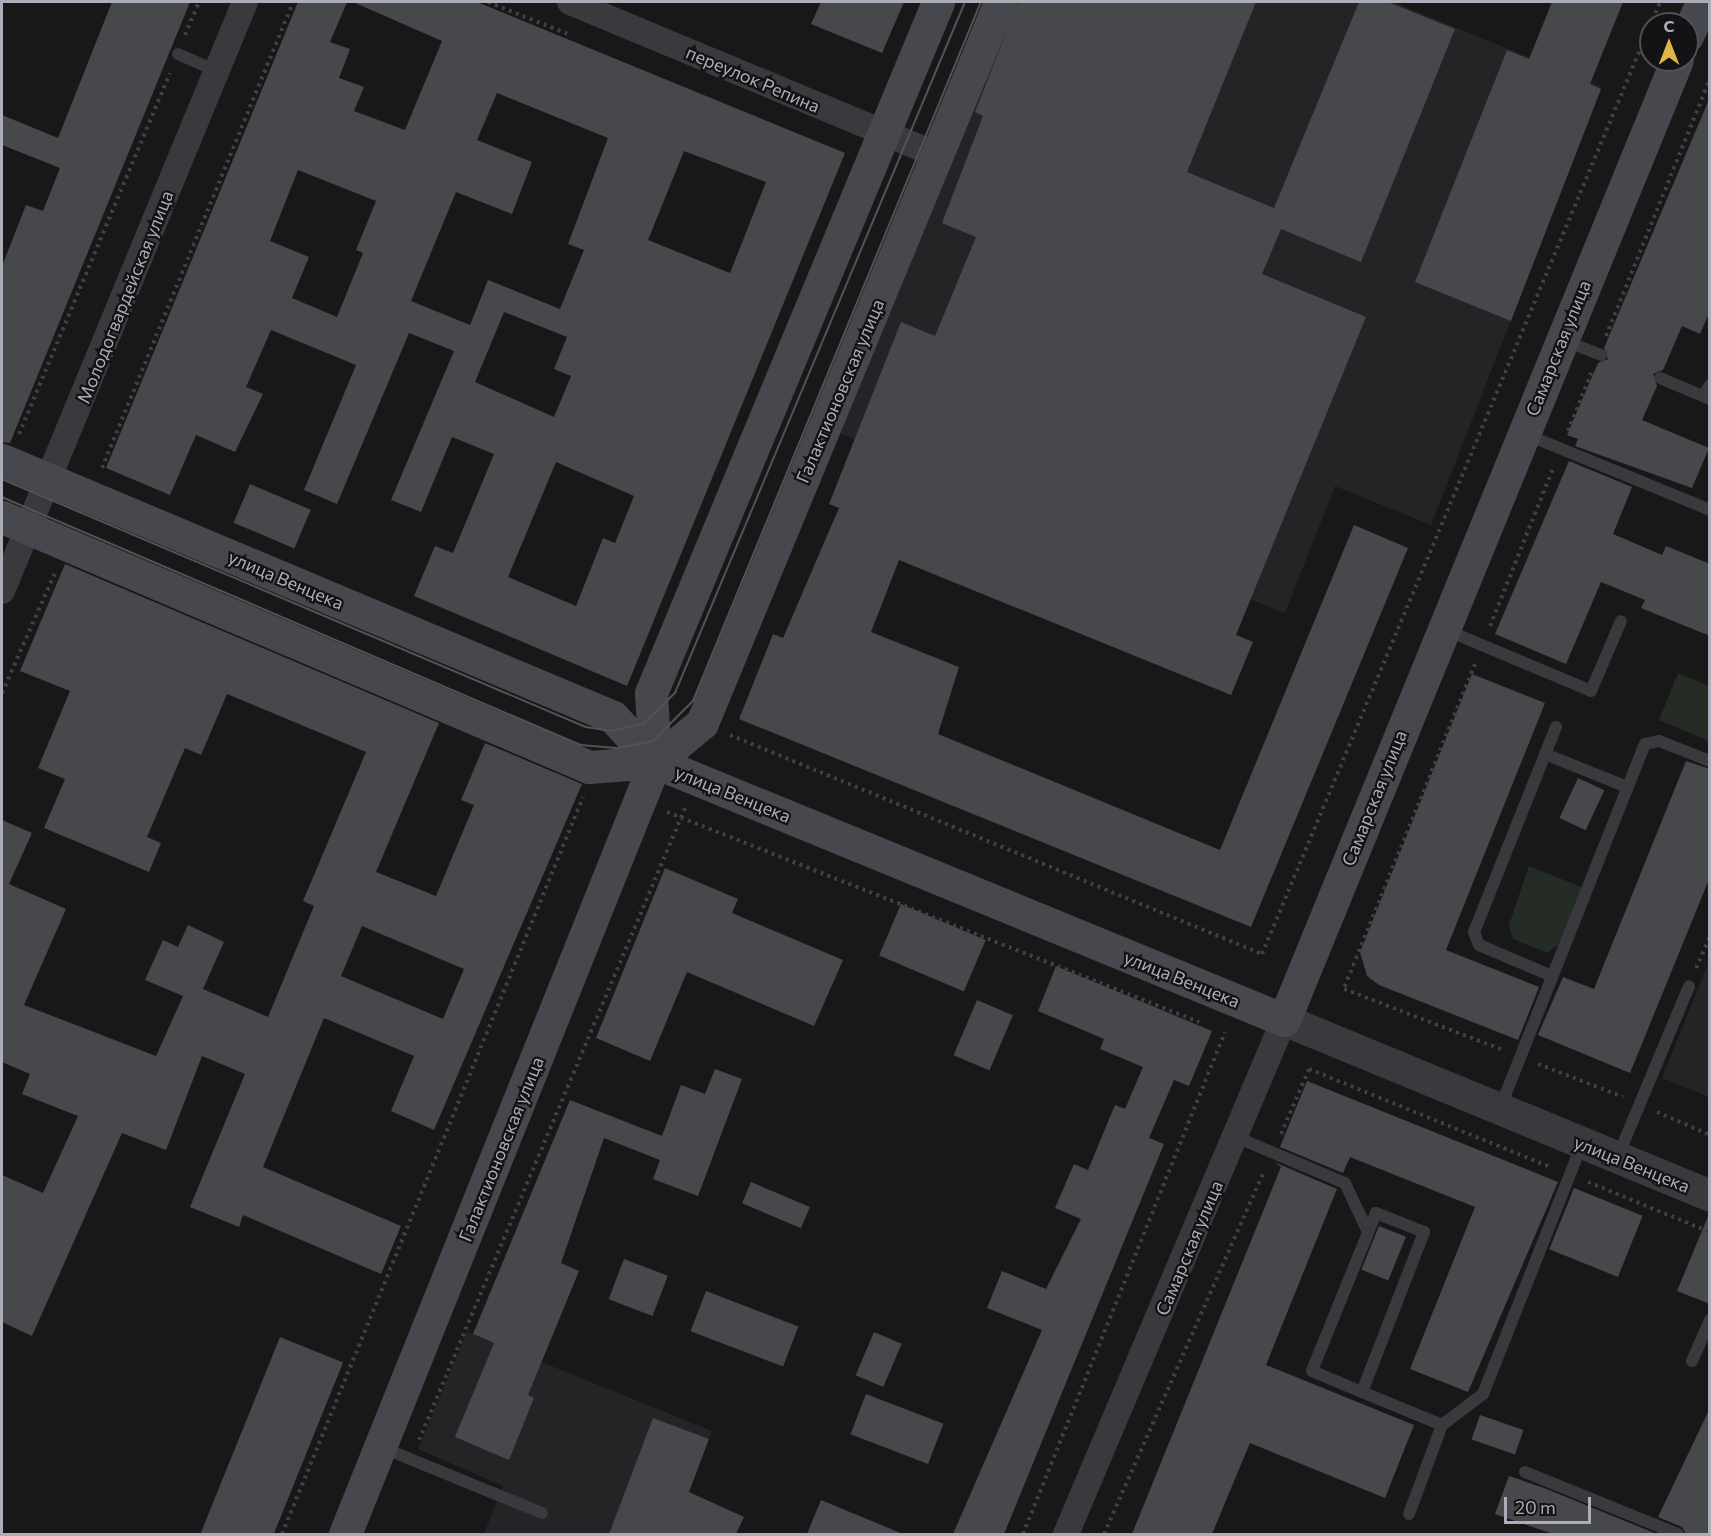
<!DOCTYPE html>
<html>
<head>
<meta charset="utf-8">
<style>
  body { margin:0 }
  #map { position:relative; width:1711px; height:1536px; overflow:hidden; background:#181819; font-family:Commissioner,sans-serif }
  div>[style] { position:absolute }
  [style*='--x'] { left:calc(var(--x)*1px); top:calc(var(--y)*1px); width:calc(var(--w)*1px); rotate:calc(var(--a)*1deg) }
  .built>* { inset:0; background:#242426 }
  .green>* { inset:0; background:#242c25 }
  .building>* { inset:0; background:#47484c; transform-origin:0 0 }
  .path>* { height:4px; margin-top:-2px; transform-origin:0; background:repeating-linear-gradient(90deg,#3f4045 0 3px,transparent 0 7.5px) }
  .service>* { height:12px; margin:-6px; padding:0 6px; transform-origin:6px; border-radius:6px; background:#39393e }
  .minor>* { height:26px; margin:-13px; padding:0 13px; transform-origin:13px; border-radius:13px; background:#39393e }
  .tertiary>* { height:32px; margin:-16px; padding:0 16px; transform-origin:16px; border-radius:16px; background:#39393e }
  .secondary>* { height:33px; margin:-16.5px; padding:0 16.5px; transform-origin:16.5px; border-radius:16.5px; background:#47484e }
  .tram>* { height:1.5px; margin:-0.75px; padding:0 0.75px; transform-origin:0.75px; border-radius:0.75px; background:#525359 }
  span { translate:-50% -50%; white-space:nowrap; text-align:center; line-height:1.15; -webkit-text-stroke:4.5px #131214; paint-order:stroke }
  .street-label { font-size:18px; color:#abaeb8 }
  .frame { position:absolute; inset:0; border:3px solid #abaeb8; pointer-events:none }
  .north { position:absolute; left:1639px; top:12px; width:60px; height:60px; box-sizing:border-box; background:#131214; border:2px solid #505056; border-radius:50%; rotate:0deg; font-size:16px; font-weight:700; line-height:24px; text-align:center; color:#abaeb8 }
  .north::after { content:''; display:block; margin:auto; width:21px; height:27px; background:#e1b448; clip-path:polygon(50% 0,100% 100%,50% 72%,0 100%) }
  .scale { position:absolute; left:1504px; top:1497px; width:87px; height:27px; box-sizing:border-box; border:3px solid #abaeb8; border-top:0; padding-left:8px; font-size:18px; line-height:21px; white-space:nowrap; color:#abaeb8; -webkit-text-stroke:4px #131214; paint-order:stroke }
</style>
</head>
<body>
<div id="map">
  <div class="built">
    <div style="clip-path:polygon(1015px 2px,1393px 2px,1602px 87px,1431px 525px,1335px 486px,1285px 613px,839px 433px)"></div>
    <div style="clip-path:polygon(1709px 961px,1710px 1097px,1709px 1097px,1662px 1078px)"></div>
    <div style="clip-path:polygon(467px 1332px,712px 1431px,669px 1534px,484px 1534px,503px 1486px,418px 1449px)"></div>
  </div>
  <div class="green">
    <div style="clip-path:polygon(1678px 673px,1709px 686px,1709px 741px,1659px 720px)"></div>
    <div style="clip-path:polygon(1529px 866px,1584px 888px,1561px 943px,1547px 953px,1513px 939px,1509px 925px)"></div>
  </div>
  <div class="building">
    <div style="clip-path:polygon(112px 2px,190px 2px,10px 443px,2px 442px,2px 266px,26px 205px,43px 211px,60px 168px,2px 145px,2px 115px,58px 138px)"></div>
    <div style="clip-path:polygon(evenodd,298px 2px,347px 2px,330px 42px,350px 49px,339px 78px,364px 87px,354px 111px,405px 130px,442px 41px,353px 2px,477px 2px,845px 153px,627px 686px,414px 596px,435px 546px,453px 553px,494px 454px,452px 437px,421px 512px,391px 500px,454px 351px,409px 333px,337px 504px,304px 490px,356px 365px,271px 330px,246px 387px,263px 394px,235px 452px,196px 435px,170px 495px,106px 468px,298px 2px,497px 93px,608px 138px,568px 244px,584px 250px,560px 309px,488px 280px,470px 325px,411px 301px,456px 192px,512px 214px,532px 162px,477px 140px,497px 93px,298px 2px,684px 151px,766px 182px,730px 273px,648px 240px,684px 151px,298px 2px,298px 170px,376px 201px,356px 250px,363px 253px,337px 317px,292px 298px,309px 257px,270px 241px,298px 170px,298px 2px,504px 312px,567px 337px,554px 369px,571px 376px,554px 417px,475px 382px,504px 312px,298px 2px,556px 462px,634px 496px,615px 543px,603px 538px,576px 606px,508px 577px,556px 462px)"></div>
    <div style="clip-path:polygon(821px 2px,904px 2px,882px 53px,811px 24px)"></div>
    <div style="clip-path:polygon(1018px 2px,1256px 2px,1187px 172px,1274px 208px,1359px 2px,1388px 2px,1455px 29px,1361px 262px,1281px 229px,1262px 274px,1366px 317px,1236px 635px,1253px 642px,1231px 695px,899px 560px,871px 632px,959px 667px,938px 734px,1220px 850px,1354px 525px,1408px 548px,1251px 927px,739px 719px,773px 634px,783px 638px,839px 508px,829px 504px,901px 322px,935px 336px,976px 237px,942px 223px,983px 116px,975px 112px)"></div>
    <div style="clip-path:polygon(1552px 2px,1623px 2px,1590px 84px,1601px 89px,1511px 321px,1415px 282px,1507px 50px,1529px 59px)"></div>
    <div style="clip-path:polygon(1710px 97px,1710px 311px,1700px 334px,1682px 326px,1663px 370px,1653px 374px,1657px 386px,1642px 420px,1709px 448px,1692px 488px,1575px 446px,1578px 439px,1567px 435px,1598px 363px,1608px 359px,1604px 348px)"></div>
    <div style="clip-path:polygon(1569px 461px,1632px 487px,1613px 534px,1662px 555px,1666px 546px,1710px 564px,1710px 636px,1641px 608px,1645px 600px,1601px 582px,1566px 664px,1495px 634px)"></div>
    <div style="left:250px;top:484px;width:66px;height:42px;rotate:23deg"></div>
    <div style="clip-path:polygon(evenodd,65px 564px,439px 723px,376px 872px,436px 896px,474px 805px,461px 800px,485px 743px,582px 784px,434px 1130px,391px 1111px,414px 1056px,324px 1018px,263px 1167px,401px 1226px,381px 1274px,243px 1215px,239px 1227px,190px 1207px,245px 1074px,202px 1056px,166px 1150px,122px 1133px,32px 1336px,2px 1322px,2px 1175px,43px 1193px,78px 1116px,22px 1094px,30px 1074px,2px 1062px,2px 820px,32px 833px,9px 884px,66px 909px,24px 1005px,156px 1056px,183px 996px,145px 980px,163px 940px,178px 947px,188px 925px,224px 942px,203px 989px,268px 1017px,314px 906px,303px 901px,366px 752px,227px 694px,201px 755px,185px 748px,147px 837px,161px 843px,149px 872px,44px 828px,65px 779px,38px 768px,70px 691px,20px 671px,65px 564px,362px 926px,464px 969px,443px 1019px,341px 976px,362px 926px)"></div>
    <div style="clip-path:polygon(1472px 674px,1545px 703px,1446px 950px,1539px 987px,1518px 1040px,1379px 985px,1367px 976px,1360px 952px)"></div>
    <div style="clip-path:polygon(1686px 761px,1710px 769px,1710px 877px,1630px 1073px,1538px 1035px,1563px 977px,1594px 989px)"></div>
    <div style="left:1578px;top:778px;width:29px;height:44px;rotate:25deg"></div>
    <div style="clip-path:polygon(665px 868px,738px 899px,732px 913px,843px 960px,814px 1026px,687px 972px,650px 1061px,596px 1038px)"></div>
    <div style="left:901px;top:904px;width:92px;height:56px;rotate:23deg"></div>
    <div style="clip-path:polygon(1056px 966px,1212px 1031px,1189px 1086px,1174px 1080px,1149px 1138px,1164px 1144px,1004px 1534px,953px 1534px,1042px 1330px,987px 1308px,1002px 1271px,1046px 1289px,1081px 1219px,1055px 1208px,1074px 1164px,1088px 1170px,1115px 1105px,1125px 1109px,1143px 1067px,1100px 1049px,1104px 1039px,1038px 1011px)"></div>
    <div style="left:977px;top:1000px;width:39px;height:60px;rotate:23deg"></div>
    <div style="clip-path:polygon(715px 1069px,742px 1079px,698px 1196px,653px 1179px,660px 1160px,604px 1138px,561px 1263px,579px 1271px,528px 1395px,534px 1398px,509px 1460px,455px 1437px,494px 1343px,473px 1334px,570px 1100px,662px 1136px,681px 1085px,705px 1094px)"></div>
    <div style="clip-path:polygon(1307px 1081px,1558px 1182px,1468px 1392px,1410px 1369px,1475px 1207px,1350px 1157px,1343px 1173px,1280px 1147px)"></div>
    <div style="clip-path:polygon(1274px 1162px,1337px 1189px,1266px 1365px,1414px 1425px,1385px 1498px,1250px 1443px,1212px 1534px,1132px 1534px,1281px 1167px)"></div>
    <div style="left:751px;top:1182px;width:64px;height:23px;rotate:23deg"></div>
    <div style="left:1574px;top:1188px;width:74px;height:66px;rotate:22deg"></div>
    <div style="clip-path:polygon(1709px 1214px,1710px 1214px,1710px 1304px,1677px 1291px)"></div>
    <div style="left:1379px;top:1226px;width:29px;height:47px;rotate:22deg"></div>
    <div style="left:624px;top:1259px;width:47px;height:43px;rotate:21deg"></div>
    <div style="left:706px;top:1291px;width:99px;height:43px;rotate:21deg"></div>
    <div style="left:874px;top:1332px;width:30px;height:47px;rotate:23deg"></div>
    <div style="left:280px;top:1337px;width:68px;height:214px;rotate:22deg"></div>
    <div style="left:866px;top:1394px;width:83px;height:43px;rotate:21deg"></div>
    <div style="clip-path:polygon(1710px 1408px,1710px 1534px,1686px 1534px,1682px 1527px,1658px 1517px)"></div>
    <div style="left:1480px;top:1415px;width:46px;height:26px;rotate:19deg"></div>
    <div style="clip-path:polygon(653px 1418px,709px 1439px,689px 1492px,744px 1517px,736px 1534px,609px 1534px)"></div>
    <div style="clip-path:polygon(1509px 1476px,1544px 1488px,1657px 1534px,1553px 1534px,1495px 1514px)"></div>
    <div style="clip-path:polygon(821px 1500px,903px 1534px,807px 1534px)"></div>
  </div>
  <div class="path">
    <div style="--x:488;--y:2;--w:86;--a:21.8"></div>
    <div style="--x:185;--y:35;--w:36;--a:-67"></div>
    <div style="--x:1606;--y:336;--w:278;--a:-68"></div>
    <div style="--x:1568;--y:431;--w:65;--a:-68.2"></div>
    <div style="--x:19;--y:434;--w:391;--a:-67.3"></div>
    <div style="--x:102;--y:468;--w:504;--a:-67.71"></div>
    <div style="--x:1490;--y:626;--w:172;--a:-68.2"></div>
    <div style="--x:1475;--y:664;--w:350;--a:112"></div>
    <div style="--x:1344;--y:989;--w:170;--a:21"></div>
    <div style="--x:2;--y:693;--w:131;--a:-66.2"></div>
    <div style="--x:730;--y:735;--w:575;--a:22.37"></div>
    <div style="--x:1262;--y:954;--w:1032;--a:-67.31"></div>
    <div style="--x:667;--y:812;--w:572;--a:21.54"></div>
    <div style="--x:1696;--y:968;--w:35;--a:-66"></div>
    <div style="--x:1538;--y:1064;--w:91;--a:21.2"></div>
    <div style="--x:1657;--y:1112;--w:58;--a:23.5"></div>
    <div style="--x:1281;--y:1134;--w:71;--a:-66.7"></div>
    <div style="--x:1309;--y:1069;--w:260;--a:22.1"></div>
    <div style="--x:1588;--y:1182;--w:132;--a:22.3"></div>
    <div style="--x:419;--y:1440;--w:686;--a:-67.17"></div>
    <div style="--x:282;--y:1534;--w:796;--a:-67.78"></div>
    <div style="--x:1023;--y:1534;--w:541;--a:-68.08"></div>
    <div style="--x:1104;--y:1534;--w:397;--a:-66.2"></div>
  </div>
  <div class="service">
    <div style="--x:178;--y:54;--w:43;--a:23.6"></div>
    <div style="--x:1563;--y:340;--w:41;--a:21.5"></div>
    <div style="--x:1660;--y:378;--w:54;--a:22.8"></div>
    <div style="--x:1703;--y:396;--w:13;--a:-58"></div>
    <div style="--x:1525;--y:434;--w:200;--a:22.3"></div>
    <div style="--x:1446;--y:630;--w:157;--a:22.8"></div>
    <div style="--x:1591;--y:691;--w:76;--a:-66.8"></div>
    <div style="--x:1545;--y:754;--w:88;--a:21.9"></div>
    <div style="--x:1552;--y:976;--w:79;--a:-157"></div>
    <div style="--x:1479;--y:945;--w:14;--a:-111"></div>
    <div style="--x:1474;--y:932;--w:221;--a:-68.2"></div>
    <div style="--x:1500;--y:1108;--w:392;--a:-68.3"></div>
    <div style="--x:1645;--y:744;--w:14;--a:-12"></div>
    <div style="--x:1659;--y:741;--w:55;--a:21.4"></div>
    <div style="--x:1236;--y:1137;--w:118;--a:22.9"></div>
    <div style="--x:1345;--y:1183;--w:54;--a:64.9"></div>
    <div style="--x:1618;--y:1156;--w:184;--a:-67.3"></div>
    <div style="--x:1692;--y:1361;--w:45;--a:-66.3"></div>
    <div style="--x:1362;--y:1392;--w:172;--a:-68.8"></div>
    <div style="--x:1424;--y:1232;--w:52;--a:-158.4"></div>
    <div style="--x:1376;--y:1213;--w:170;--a:112.1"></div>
    <div style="--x:1312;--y:1371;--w:54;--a:22.8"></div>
    <div style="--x:1362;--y:1392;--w:87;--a:22.4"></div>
    <div style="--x:381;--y:1447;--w:174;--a:22.3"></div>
    <div style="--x:1525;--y:1472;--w:165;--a:22.1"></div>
    <div style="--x:1409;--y:1514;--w:95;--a:-69.7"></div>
    <div style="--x:1442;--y:1425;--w:51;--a:-37.1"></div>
    <div style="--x:1483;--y:1394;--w:269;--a:-68.4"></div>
  </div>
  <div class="minor">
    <div style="--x:570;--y:2;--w:398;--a:22.6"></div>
    <div style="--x:2;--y:591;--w:637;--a:-67.58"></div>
    <div style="--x:1066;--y:1534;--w:558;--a:-67.02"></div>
  </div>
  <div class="tertiary">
    <div style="--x:1284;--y:1020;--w:461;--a:22.4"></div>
  </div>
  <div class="secondary">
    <div style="--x:1687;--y:36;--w:37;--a:-66"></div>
    <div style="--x:2;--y:460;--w:663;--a:22.81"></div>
    <div style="--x:613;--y:717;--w:62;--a:47"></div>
    <div style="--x:655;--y:762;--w:680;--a:22.3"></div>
    <div style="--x:1284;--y:1020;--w:1037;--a:-67.74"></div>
    <div style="--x:2;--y:517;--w:638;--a:23.07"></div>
    <div style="--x:589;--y:767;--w:66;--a:-4.3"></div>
    <div style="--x:655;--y:762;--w:61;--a:-39.7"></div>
    <div style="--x:702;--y:723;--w:780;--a:-67.54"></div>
    <div style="--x:345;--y:1534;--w:832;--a:-68.12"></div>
    <div style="--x:655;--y:762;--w:69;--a:-93.3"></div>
    <div style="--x:651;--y:693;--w:748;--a:-67.44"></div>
  </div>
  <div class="tram">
    <div style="--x:2;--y:479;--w:634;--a:23.01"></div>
    <div style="--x:586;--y:727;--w:24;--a:9"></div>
    <div style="--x:610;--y:731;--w:34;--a:-12"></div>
    <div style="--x:643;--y:724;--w:45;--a:-44.1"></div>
    <div style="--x:675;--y:693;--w:749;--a:-67.23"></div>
    <div style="--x:2;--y:497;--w:630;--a:23.19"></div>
    <div style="--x:581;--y:745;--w:37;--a:5"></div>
    <div style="--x:618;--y:748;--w:36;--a:-11"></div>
    <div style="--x:653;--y:741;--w:57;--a:-45"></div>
    <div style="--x:693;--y:701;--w:756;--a:-67.61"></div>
  </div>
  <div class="street-label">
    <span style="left:753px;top:79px;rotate:23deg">переулок Репина</span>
    <span style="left:125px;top:297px;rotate:-68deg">Молодогвардейская улица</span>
    <span style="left:1558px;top:348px;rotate:-68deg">Самарская улица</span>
    <span style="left:840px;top:391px;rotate:-67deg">Галактионовская улица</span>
    <span style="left:286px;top:580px;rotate:23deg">улица Венцека</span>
    <span style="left:733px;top:794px;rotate:22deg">улица Венцека</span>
    <span style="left:1374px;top:798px;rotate:-68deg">Самарская улица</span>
    <span style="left:1182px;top:979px;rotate:22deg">улица Венцека</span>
    <span style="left:501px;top:1149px;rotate:-68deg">Галактионовская улица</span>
    <span style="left:1632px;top:1164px;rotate:22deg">улица Венцека</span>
    <span style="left:1189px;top:1248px;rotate:-67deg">Самарская улица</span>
  </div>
  <div class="frame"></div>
  <div class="north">С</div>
  <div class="scale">20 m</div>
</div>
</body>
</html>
